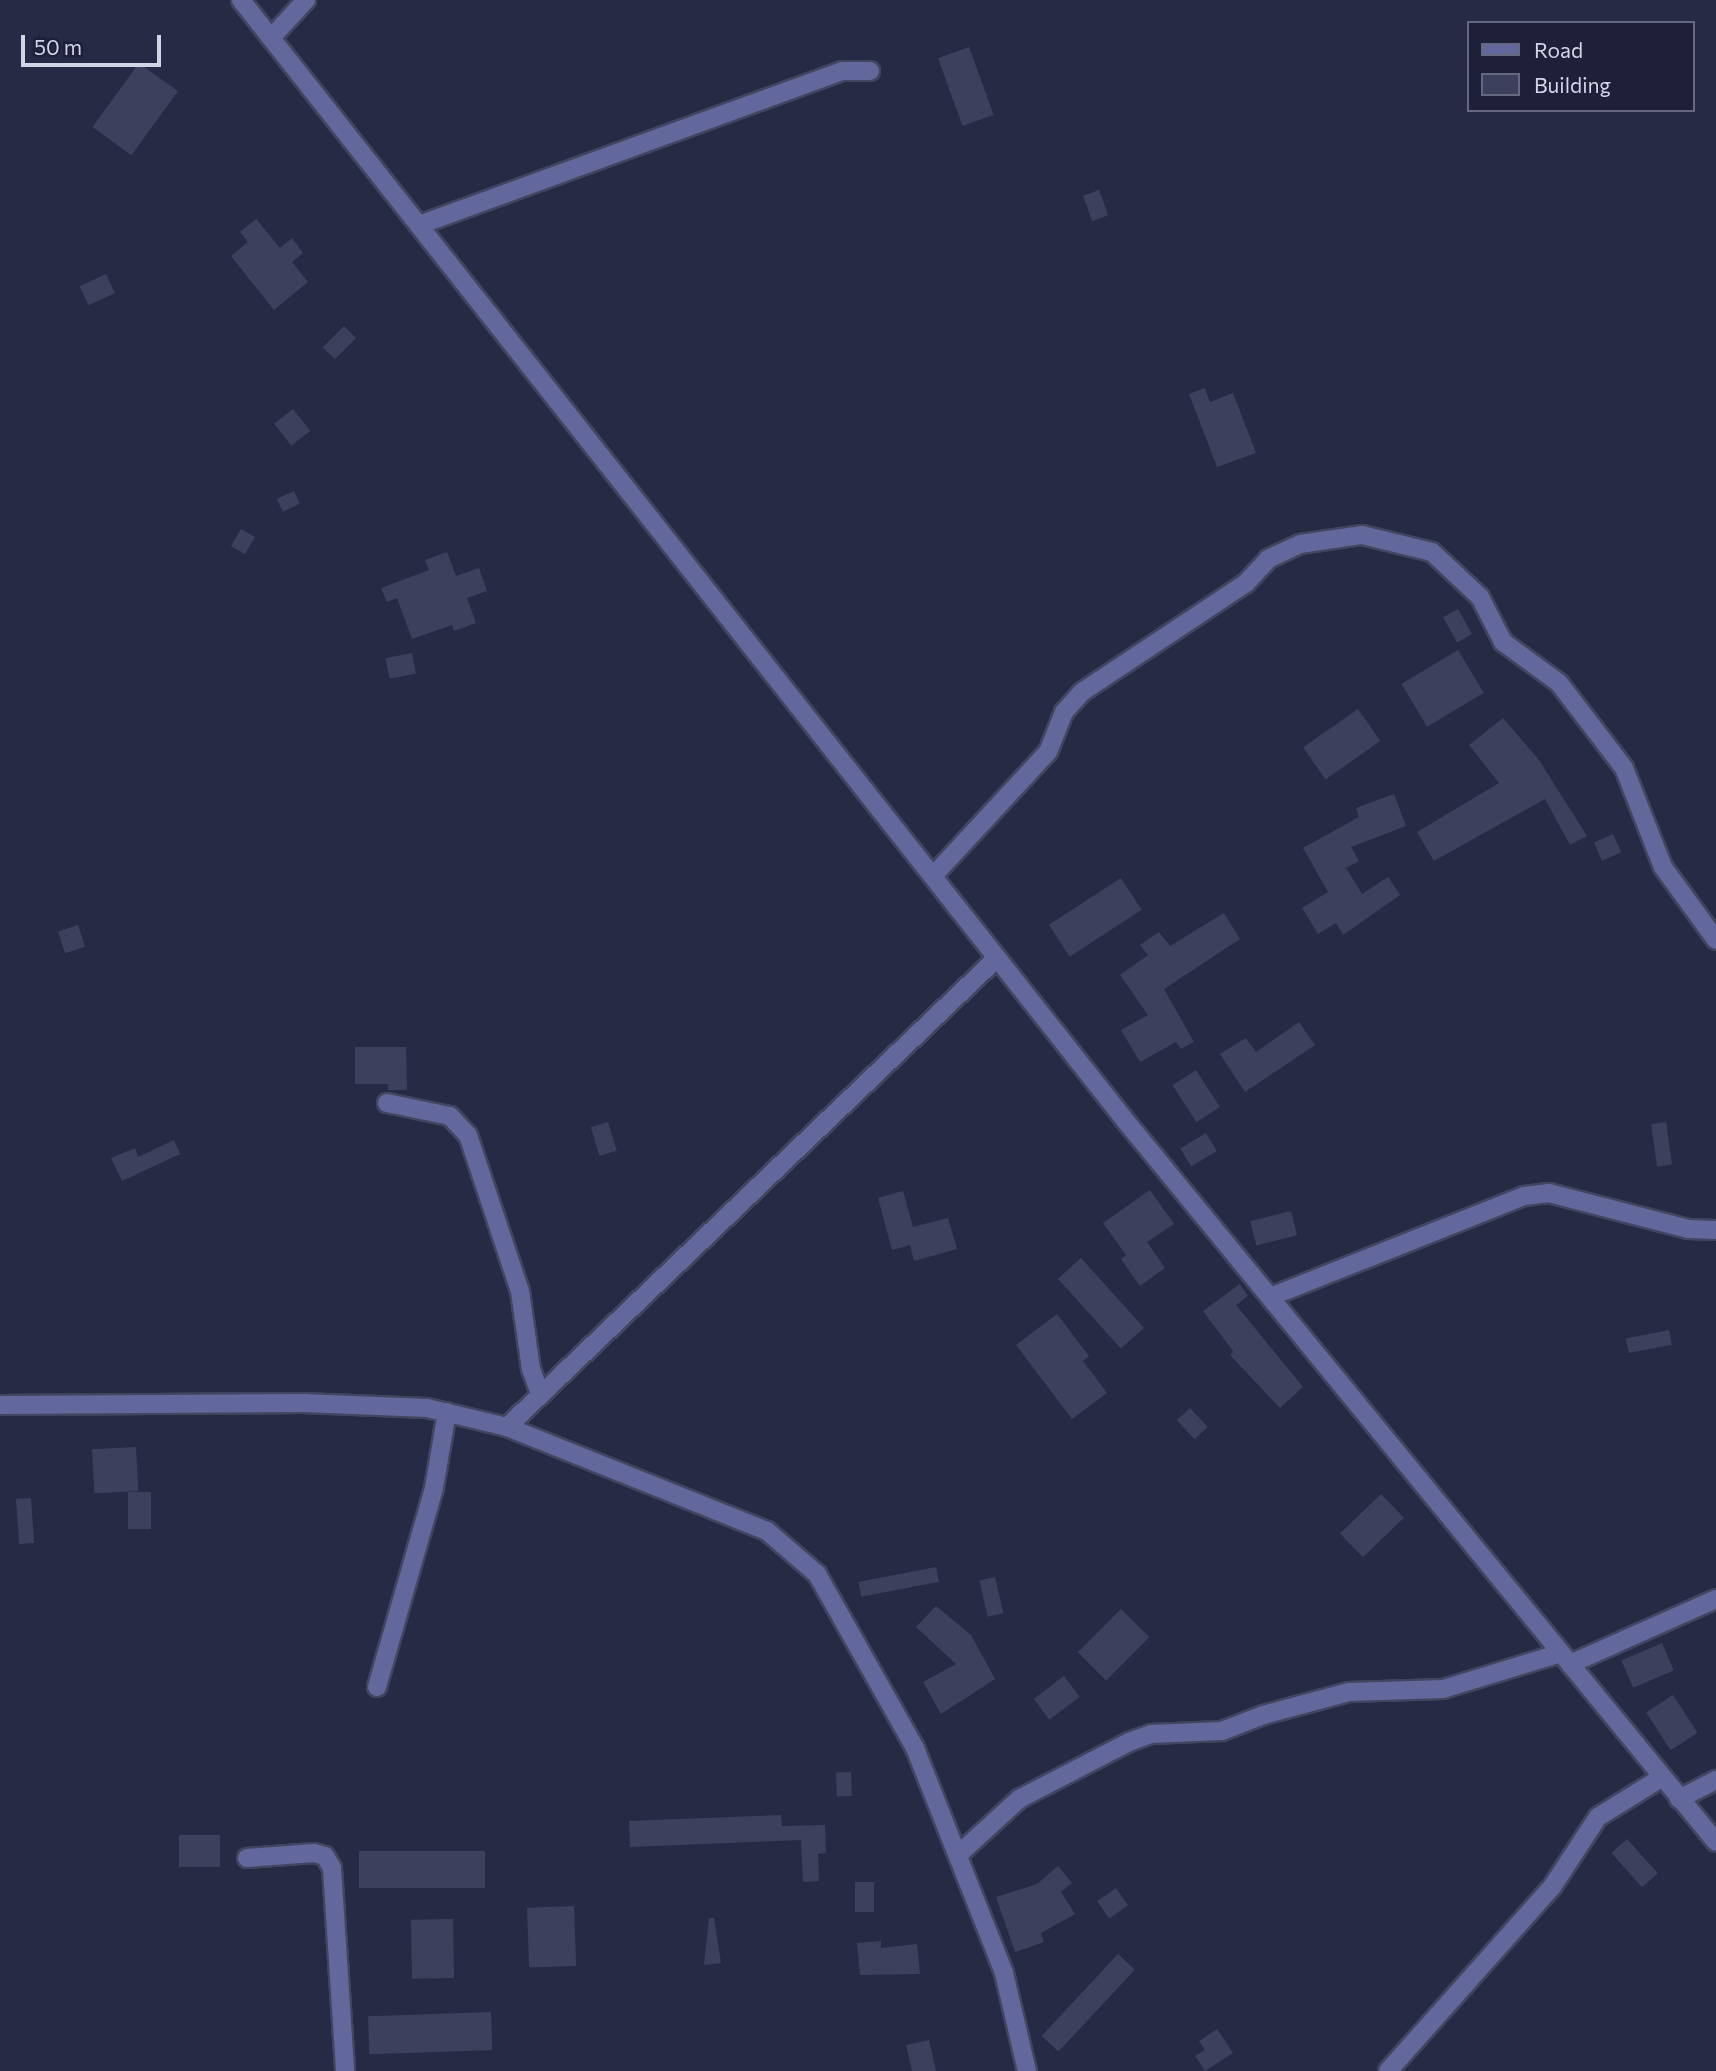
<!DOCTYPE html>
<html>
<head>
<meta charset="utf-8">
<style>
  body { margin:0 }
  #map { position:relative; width:1716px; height:2071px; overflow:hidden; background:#272a45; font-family:Commissioner,sans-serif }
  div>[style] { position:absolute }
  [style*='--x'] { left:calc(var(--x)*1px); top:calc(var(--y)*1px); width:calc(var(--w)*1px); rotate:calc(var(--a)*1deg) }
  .building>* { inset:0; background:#3d405d; transform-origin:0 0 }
  .roads { filter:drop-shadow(2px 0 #42455f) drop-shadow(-2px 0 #42455f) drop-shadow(0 2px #42455f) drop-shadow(0 -2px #42455f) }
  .minor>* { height:18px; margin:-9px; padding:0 9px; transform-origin:9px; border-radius:9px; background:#62689b }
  span { translate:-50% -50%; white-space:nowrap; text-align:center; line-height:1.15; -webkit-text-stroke:7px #1e203a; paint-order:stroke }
  .legend { position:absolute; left:1467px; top:21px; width:228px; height:91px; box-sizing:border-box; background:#1e203a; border:2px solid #66687f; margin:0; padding:9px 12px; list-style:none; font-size:21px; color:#d2d5e6 }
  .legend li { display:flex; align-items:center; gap:14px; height:35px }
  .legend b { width:35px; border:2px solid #66687f }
  .scale { position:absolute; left:21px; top:35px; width:140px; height:32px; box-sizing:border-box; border:4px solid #d2d5e6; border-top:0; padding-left:9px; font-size:21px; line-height:24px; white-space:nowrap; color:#d2d5e6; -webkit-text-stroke:5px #1e203a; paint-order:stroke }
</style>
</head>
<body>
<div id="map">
  <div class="building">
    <div style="left:969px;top:47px;width:72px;height:33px;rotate:70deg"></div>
    <div style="left:139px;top:63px;width:48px;height:79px;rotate:36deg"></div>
    <div style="left:1099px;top:190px;width:27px;height:17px;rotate:70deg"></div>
    <div style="clip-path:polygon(256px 219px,280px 248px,292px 238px,303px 253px,292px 262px,308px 282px,274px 310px,231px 256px,248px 242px,240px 232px)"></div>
    <div style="left:106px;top:274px;width:21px;height:29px;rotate:65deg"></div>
    <div style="left:344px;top:326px;width:17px;height:30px;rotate:45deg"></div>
    <div style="clip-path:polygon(1205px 388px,1210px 402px,1233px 393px,1256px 453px,1217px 467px,1189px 394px)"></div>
    <div style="left:293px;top:409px;width:28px;height:24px;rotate:52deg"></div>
    <div style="left:294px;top:491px;width:14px;height:19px;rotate:65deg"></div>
    <div style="left:241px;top:529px;width:16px;height:20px;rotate:30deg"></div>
    <div style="clip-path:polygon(447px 552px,456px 576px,479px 568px,487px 591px,467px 598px,476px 623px,454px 631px,452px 625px,412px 639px,397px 598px,387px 602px,381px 588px,429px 570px,425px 560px)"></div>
    <div style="left:1458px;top:609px;width:29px;height:17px;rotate:61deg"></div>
    <div style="left:1458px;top:650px;width:50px;height:66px;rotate:59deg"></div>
    <div style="left:412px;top:653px;width:21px;height:27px;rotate:79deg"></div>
    <div style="left:1358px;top:709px;width:39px;height:67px;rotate:55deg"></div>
    <div style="clip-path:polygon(1503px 718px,1539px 760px,1587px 836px,1570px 845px,1545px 799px,1434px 861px,1417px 832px,1499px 783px,1469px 745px)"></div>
    <div style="clip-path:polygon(1394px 794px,1406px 826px,1351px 847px,1359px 861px,1346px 868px,1362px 894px,1388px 877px,1400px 895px,1343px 935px,1336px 923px,1318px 934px,1302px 908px,1328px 892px,1303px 848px,1359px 817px,1356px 808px)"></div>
    <div style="left:1613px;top:834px;width:20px;height:21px;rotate:66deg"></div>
    <div style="left:1121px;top:878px;width:38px;height:86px;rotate:57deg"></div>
    <div style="clip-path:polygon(1224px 913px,1240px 939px,1164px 989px,1194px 1042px,1181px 1049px,1176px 1042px,1140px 1062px,1121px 1030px,1148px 1015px,1120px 975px,1148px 955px,1140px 945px,1159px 932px,1170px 946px)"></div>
    <div style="left:78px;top:925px;width:23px;height:21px;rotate:72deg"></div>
    <div style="clip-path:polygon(1299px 1022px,1315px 1045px,1245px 1092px,1220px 1054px,1246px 1038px,1256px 1052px)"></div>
    <div style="clip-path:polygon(355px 1047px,406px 1047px,407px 1090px,388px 1090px,388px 1084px,355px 1084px)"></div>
    <div style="left:1196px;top:1070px;width:44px;height:28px;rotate:57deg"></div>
    <div style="left:608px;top:1122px;width:30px;height:18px;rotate:73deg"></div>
    <div style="left:1666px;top:1122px;width:43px;height:15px;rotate:82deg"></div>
    <div style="left:1206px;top:1133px;width:21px;height:30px;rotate:59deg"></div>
    <div style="clip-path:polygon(174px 1140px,180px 1154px,122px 1181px,111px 1158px,135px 1148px,138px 1157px)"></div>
    <div style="clip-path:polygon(1150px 1190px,1174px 1224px,1147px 1242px,1165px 1268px,1140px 1286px,1121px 1259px,1126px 1255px,1103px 1223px)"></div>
    <div style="clip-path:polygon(903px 1191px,913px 1227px,948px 1218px,957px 1249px,914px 1261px,910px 1245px,892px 1250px,878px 1198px)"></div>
    <div style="left:1291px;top:1211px;width:25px;height:42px;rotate:76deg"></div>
    <div style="left:1081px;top:1258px;width:94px;height:31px;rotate:48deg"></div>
    <div style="clip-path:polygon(1240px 1284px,1248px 1296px,1236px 1305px,1303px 1387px,1280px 1408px,1230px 1355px,1233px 1351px,1203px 1311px)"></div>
    <div style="clip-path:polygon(1057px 1314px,1089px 1356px,1083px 1361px,1107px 1393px,1072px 1419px,1016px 1345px)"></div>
    <div style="left:1669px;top:1330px;width:15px;height:44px;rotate:79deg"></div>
    <div style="left:1190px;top:1408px;width:26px;height:18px;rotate:47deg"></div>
    <div style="left:136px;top:1447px;width:44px;height:44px;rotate:87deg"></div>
    <div style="left:151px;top:1492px;width:37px;height:23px;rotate:90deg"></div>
    <div style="left:1381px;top:1494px;width:33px;height:57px;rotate:46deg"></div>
    <div style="left:31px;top:1498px;width:45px;height:15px;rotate:86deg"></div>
    <div style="left:936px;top:1567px;width:15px;height:79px;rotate:79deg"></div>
    <div style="left:995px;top:1577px;width:37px;height:16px;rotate:77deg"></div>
    <div style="clip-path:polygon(936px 1606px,971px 1635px,995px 1679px,941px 1714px,923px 1682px,956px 1664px,916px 1627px)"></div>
    <div style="left:1121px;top:1609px;width:40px;height:61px;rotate:45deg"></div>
    <div style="left:1662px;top:1643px;width:30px;height:44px;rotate:67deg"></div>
    <div style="left:1064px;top:1676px;width:26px;height:38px;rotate:53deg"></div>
    <div style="left:1673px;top:1695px;width:45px;height:32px;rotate:57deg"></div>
    <div style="left:851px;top:1772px;width:24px;height:15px;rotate:88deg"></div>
    <div style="clip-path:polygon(781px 1815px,782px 1826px,825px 1825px,826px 1853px,818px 1854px,819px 1881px,803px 1882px,801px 1840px,630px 1847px,629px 1821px)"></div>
    <div style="left:179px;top:1835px;width:41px;height:32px"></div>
    <div style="left:1627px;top:1839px;width:46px;height:21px;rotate:48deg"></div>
    <div style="left:485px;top:1851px;width:37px;height:126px;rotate:90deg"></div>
    <div style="clip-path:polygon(1058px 1866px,1072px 1883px,1061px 1892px,1075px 1914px,1041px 1933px,1044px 1942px,1015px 1952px,996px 1897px,1037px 1884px)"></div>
    <div style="left:855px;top:1882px;width:19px;height:30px"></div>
    <div style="left:1116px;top:1888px;width:21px;height:23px;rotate:55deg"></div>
    <div style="left:574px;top:1906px;width:60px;height:47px;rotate:88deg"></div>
    <div style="clip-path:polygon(709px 1918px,714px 1918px,721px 1963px,704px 1965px)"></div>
    <div style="left:453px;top:1919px;width:59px;height:42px;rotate:89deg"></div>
    <div style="clip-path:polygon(881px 1941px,881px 1948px,917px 1944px,920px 1974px,860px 1975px,857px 1943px)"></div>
    <div style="left:1118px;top:1954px;width:23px;height:112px;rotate:43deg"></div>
    <div style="left:491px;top:2012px;width:38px;height:123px;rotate:88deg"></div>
    <div style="clip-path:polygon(1217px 2029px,1233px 2053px,1205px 2071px,1195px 2056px,1205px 2050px,1199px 2041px)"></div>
    <div style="clip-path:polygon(929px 2040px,936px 2071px,912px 2071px,906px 2045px)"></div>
  </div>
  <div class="roads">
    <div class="minor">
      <div style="--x:241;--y:0;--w:1425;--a:51.72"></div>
      <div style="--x:1124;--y:1119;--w:934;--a:50.69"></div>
      <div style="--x:271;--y:38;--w:52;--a:-47.4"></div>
      <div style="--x:419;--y:225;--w:450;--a:-20"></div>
      <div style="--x:842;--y:71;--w:28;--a:0"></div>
      <div style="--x:933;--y:876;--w:169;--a:-47.2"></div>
      <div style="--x:1048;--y:752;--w:43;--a:-68.2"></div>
      <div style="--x:1064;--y:712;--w:27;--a:-48"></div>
      <div style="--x:1082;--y:692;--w:197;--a:-33.6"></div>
      <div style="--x:1246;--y:583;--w:33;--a:-47"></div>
      <div style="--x:1268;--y:559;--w:35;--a:-25"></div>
      <div style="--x:1300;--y:544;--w:63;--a:-8.3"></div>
      <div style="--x:1362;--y:535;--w:72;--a:13.7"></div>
      <div style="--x:1432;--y:552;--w:66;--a:43.2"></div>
      <div style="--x:1480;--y:597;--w:51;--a:62.9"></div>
      <div style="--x:1503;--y:642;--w:69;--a:36.2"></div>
      <div style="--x:1559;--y:683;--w:107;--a:52.6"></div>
      <div style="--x:1624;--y:768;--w:106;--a:68.5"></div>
      <div style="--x:1663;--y:867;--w:90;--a:54"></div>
      <div style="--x:387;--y:1103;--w:64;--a:11.7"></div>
      <div style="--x:450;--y:1116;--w:26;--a:47"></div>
      <div style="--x:468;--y:1135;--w:164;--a:71.6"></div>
      <div style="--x:520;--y:1291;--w:79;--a:82"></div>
      <div style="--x:531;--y:1369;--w:23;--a:70"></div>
      <div style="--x:1270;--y:1297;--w:273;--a:-21.7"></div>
      <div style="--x:1524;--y:1196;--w:25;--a:-7"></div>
      <div style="--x:1549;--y:1193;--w:144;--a:14.5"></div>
      <div style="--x:1688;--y:1229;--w:28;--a:2"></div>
      <div style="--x:0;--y:1405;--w:303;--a:-0.4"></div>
      <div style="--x:303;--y:1403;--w:124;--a:2.3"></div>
      <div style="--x:427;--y:1408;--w:82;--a:13.4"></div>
      <div style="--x:507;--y:1427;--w:280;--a:21.8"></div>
      <div style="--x:767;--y:1531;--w:66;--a:40.7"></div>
      <div style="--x:817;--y:1574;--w:200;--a:60.6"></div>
      <div style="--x:915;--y:1748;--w:242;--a:68.4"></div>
      <div style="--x:1004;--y:1973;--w:101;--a:76.8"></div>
      <div style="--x:507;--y:1427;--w:678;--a:-43.75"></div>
      <div style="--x:1570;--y:1664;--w:160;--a:-24"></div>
      <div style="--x:377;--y:1687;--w:207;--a:-74"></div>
      <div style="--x:434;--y:1488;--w:77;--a:-80.3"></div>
      <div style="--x:1679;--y:1799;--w:42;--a:-27.2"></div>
      <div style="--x:959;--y:1854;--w:81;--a:-42.5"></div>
      <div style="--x:1019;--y:1799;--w:124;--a:-27.4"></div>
      <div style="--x:1129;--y:1742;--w:23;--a:-20"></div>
      <div style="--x:1151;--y:1734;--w:71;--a:-2.4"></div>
      <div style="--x:1222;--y:1731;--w:44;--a:-21.3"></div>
      <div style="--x:1263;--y:1715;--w:89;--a:-15"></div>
      <div style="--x:1349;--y:1692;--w:94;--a:-1.8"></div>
      <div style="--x:1443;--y:1689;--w:123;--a:-17"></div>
      <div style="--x:247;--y:1858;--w:67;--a:-4.3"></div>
      <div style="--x:314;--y:1853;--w:11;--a:15"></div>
      <div style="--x:325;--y:1856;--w:14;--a:60"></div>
      <div style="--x:332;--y:1868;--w:203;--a:86.3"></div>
      <div style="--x:1388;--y:2071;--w:246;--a:-48.3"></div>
      <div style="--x:1552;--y:1887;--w:84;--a:-56.7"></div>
      <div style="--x:1598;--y:1817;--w:74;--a:-31.8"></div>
    </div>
  </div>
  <ul class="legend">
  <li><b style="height:9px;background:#62689b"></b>Road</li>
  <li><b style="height:19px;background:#3d405d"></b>Building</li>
  </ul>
  <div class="scale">50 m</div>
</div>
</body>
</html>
